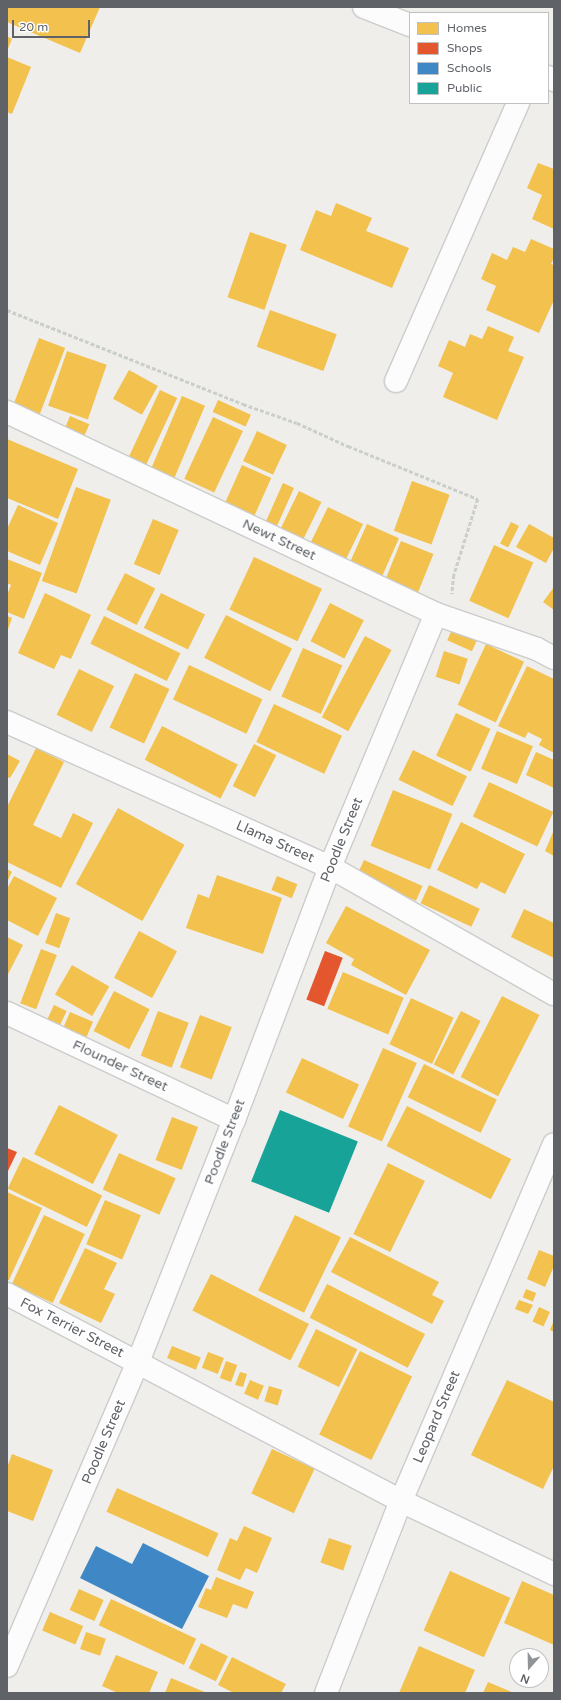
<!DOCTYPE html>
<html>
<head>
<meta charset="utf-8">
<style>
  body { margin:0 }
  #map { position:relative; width:561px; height:1700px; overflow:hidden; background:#efeeea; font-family:"Varela Round",sans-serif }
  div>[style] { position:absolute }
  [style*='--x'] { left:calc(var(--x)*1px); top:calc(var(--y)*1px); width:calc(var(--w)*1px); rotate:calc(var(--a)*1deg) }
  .homes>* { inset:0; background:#f2c14e; transform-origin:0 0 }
  .shops>* { inset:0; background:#e4572e; transform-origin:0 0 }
  .schools>* { inset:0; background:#3f88c5 }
  .public>* { inset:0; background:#17a398; transform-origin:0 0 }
  .path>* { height:2.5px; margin-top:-1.25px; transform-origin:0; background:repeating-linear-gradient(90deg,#cacfcc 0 4px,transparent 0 6px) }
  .roads { filter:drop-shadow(1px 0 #cbcccc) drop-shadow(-1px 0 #cbcccc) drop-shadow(0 1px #cbcccc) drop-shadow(0 -1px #cbcccc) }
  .minor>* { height:22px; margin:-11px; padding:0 11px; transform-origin:11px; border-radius:11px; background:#fdfcfc }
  span { translate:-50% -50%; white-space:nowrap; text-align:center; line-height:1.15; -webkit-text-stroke:4px #fff; paint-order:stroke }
  .street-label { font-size:14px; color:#5f6368 }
  .frame { position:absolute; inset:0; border:8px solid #5f6368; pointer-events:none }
  .legend { position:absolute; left:409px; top:12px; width:140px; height:92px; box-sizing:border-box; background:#fff; border:1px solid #bfc1c3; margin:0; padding:5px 7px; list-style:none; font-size:12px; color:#5f6368 }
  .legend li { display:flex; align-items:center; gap:8px; height:20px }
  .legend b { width:20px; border:1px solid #bfc1c3 }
  .north { position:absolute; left:509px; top:1648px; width:40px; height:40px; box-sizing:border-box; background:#fff; border:1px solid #bfc1c3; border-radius:50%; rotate:200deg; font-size:11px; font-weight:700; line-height:16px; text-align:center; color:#5f6368 }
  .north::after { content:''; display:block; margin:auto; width:14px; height:18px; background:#919496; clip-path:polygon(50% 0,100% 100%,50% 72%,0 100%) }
  .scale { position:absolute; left:12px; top:20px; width:78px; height:18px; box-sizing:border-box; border:2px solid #5f6368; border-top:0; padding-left:5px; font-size:12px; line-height:14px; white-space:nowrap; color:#5f6368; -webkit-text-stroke:3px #fff; paint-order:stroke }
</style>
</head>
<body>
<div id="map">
  <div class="homes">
    <div style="clip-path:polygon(7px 7px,100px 7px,80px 53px,7px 22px)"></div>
    <div style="clip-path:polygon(7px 36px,12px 39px,7px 51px)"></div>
    <div style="clip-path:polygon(7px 57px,31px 67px,12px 114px,7px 112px)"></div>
    <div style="clip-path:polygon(538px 163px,554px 169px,554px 229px,532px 219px,542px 195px,527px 188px)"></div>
    <div style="clip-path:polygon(336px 203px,372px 218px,366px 231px,409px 248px,392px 288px,300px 250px,316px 210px,331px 216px)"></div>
    <div style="left:250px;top:232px;width:39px;height:69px;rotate:19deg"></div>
    <div style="clip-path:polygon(531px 239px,554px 249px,554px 258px,551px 264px,554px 265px,554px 300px,539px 333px,486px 310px,496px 286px,481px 279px,492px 253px,507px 260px,513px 247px,525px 252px)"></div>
    <div style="left:270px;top:310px;width:71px;height:39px;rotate:20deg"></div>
    <div style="clip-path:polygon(488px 326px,514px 337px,508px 351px,524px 357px,497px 420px,443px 397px,453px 373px,438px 366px,449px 340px,465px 347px,470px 334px,482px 339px)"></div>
    <div style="left:39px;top:338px;width:28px;height:71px;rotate:21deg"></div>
    <div style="left:67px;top:351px;width:42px;height:58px;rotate:19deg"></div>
    <div style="left:129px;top:370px;width:33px;height:33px;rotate:29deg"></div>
    <div style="left:160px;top:390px;width:19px;height:75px;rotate:25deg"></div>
    <div style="left:182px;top:396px;width:25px;height:84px;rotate:23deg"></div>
    <div style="left:218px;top:400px;width:36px;height:13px;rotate:24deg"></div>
    <div style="left:70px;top:416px;width:21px;height:14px;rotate:23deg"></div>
    <div style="left:213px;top:417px;width:33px;height:68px;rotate:25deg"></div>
    <div style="left:257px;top:431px;width:33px;height:33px;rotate:25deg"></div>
    <div style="clip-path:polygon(7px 439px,78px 469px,58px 519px,7px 498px)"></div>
    <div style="left:242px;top:465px;width:32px;height:45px;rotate:24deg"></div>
    <div style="left:412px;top:481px;width:40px;height:53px;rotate:20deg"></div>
    <div style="left:283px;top:483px;width:12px;height:44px;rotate:24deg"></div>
    <div style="left:76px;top:487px;width:37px;height:100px;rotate:20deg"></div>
    <div style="left:299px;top:491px;width:25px;height:44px;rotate:26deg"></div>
    <div style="clip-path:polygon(18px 505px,58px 523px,40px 565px,7px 551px,7px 529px)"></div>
    <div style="left:328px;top:507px;width:39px;height:45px;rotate:26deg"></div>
    <div style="left:153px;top:519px;width:28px;height:49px;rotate:23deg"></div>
    <div style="left:511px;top:522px;width:9px;height:24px;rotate:27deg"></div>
    <div style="left:367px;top:524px;width:35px;height:44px;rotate:24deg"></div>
    <div style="clip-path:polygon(529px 524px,554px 538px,554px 548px,546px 563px,516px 547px)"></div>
    <div style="left:401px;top:541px;width:35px;height:49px;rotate:22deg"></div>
    <div style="left:494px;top:545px;width:43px;height:61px;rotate:24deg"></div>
    <div style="left:254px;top:557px;width:75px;height:58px;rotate:25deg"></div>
    <div style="clip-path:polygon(7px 559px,42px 573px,24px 619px,7px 612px,7px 595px,11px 585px,7px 583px)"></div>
    <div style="left:125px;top:573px;width:34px;height:41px;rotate:27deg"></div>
    <div style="clip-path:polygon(554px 587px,554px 610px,543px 602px)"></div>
    <div style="clip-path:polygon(45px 593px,91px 615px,71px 659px,61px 655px,54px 669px,18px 653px)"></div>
    <div style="left:161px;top:593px;width:49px;height:39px;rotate:26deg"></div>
    <div style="left:330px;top:603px;width:38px;height:43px;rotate:27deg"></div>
    <div style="left:226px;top:615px;width:74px;height:48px;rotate:27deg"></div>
    <div style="clip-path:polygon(7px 616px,12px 618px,7px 632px)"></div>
    <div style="left:104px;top:616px;width:85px;height:31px;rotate:26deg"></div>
    <div style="left:455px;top:623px;width:27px;height:19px;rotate:24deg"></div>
    <div style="left:365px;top:636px;width:30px;height:92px;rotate:28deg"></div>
    <div style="left:486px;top:644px;width:42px;height:67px;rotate:25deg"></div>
    <div style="left:303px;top:648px;width:43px;height:53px;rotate:24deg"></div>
    <div style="left:444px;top:651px;width:25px;height:27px;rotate:18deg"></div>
    <div style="left:189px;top:665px;width:81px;height:38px;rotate:25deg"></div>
    <div style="clip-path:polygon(527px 666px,554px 679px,554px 753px,539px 745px,542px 739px,528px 732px,525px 738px,498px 726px)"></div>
    <div style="left:79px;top:669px;width:39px;height:51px;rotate:26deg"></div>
    <div style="left:135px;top:673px;width:38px;height:60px;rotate:25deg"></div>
    <div style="left:274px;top:704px;width:75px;height:42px;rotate:25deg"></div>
    <div style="left:456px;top:713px;width:38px;height:47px;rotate:25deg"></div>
    <div style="left:162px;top:726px;width:85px;height:38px;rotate:27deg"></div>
    <div style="left:497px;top:731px;width:39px;height:41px;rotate:23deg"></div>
    <div style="left:254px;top:744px;width:25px;height:47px;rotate:27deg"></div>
    <div style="clip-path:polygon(36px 748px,64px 762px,33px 825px,61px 838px,73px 813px,93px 823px,61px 888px,7px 862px,7px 807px)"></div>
    <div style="left:413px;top:750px;width:60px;height:33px;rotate:26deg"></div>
    <div style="clip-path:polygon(536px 752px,554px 760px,554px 788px,526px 775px)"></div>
    <div style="clip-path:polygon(7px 754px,20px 761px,10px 778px,7px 777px)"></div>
    <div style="left:489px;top:782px;width:71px;height:38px;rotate:25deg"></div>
    <div style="left:393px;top:790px;width:64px;height:60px;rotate:22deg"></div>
    <div style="left:118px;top:808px;width:76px;height:87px;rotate:29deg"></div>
    <div style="clip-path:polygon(461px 822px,525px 854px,505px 894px,481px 882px,477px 889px,437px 870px)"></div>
    <div style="clip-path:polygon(554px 830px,554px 856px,545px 851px)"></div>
    <div style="left:364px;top:860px;width:64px;height:16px;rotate:24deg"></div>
    <div style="clip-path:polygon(7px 869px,12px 872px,7px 882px)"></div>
    <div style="clip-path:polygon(217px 875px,282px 898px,263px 954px,186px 928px,198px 894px,209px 898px)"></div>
    <div style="clip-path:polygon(14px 876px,57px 898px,38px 936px,7px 920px,7px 889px)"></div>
    <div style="left:277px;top:876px;width:22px;height:15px;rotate:22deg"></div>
    <div style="left:429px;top:885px;width:56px;height:20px;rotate:25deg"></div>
    <div style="clip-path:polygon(346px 906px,430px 950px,406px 995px,351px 965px,354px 959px,326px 943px)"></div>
    <div style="clip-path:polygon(524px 909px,554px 923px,554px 958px,511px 937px)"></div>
    <div style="left:56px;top:913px;width:15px;height:32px;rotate:20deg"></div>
    <div style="left:139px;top:931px;width:43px;height:53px;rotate:28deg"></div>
    <div style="clip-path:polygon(7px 937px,23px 945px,7px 976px)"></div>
    <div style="left:41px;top:949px;width:17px;height:58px;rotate:21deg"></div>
    <div style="left:72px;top:965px;width:43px;height:34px;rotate:30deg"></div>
    <div style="left:343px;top:972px;width:66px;height:40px;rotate:23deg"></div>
    <div style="left:114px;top:991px;width:40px;height:45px;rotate:27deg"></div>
    <div style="left:502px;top:996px;width:42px;height:91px;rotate:27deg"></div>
    <div style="left:411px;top:998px;width:47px;height:51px;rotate:25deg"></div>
    <div style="left:54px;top:1005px;width:14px;height:21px;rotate:25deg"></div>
    <div style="left:158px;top:1011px;width:33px;height:48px;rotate:21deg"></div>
    <div style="left:461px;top:1011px;width:22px;height:60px;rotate:27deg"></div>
    <div style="left:70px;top:1012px;width:25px;height:24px;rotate:23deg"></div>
    <div style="left:200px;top:1015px;width:34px;height:56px;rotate:21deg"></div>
    <div style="left:383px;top:1048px;width:37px;height:86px;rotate:24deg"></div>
    <div style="left:302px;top:1058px;width:63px;height:38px;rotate:25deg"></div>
    <div style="left:424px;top:1064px;width:81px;height:37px;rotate:26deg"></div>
    <div style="left:59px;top:1105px;width:66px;height:55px;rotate:27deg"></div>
    <div style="left:407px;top:1106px;width:117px;height:45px;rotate:27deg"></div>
    <div style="left:172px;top:1117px;width:28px;height:46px;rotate:21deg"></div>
    <div style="left:119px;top:1153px;width:62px;height:40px;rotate:24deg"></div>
    <div style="left:23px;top:1157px;width:88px;height:35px;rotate:26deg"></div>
    <div style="left:388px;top:1163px;width:41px;height:79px;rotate:26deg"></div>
    <div style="clip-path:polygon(7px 1192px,42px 1208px,9px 1280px,7px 1280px)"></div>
    <div style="left:105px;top:1200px;width:39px;height:48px;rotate:23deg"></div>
    <div style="left:44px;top:1215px;width:45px;height:76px;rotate:25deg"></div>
    <div style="left:295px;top:1215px;width:51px;height:84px;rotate:26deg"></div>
    <div style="clip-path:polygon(350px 1237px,439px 1282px,432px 1295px,444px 1301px,432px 1324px,331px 1272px)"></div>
    <div style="clip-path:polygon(85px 1248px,117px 1263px,104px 1289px,115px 1294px,101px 1323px,59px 1303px)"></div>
    <div style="clip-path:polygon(539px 1250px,554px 1256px,554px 1266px,545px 1287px,527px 1279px)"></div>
    <div style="left:211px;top:1274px;width:110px;height:41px;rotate:27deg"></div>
    <div style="left:327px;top:1284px;width:110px;height:38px;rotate:27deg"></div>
    <div style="left:526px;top:1289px;width:11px;height:9px;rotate:22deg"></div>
    <div style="clip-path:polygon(519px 1300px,533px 1305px,528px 1314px,515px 1309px)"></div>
    <div style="left:539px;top:1307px;width:12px;height:16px;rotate:24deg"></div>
    <div style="clip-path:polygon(554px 1320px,554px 1332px,550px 1330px)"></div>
    <div style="left:316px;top:1329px;width:46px;height:42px;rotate:26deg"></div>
    <div style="left:172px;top:1346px;width:31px;height:13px;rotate:22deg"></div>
    <div style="left:360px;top:1351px;width:58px;height:93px;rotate:26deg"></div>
    <div style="left:208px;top:1352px;width:17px;height:17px;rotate:21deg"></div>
    <div style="left:226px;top:1361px;width:12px;height:18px;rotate:20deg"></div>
    <div style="clip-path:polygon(240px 1372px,247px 1374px,243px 1387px,235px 1385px)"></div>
    <div style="left:250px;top:1380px;width:15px;height:15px;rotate:23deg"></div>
    <div style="clip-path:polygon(507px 1380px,554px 1402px,554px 1466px,543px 1489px,471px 1455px)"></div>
    <div style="left:269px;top:1386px;width:14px;height:16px;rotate:17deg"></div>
    <div style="left:272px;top:1449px;width:47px;height:49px;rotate:25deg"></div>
    <div style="clip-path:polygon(12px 1454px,53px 1470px,33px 1521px,7px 1511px,7px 1468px)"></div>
    <div style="left:117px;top:1488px;width:111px;height:26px;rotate:24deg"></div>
    <div style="clip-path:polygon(244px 1526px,272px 1538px,257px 1573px,246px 1568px,240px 1580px,217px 1570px,230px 1538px,237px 1541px)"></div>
    <div style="left:329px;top:1538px;width:24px;height:26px;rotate:19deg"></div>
    <div style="left:450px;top:1571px;width:66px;height:65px;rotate:24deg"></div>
    <div style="clip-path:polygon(216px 1577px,254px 1592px,247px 1609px,233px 1604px,227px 1618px,198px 1607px,206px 1588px,211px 1590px)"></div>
    <div style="clip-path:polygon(522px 1581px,554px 1595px,554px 1645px,504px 1623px)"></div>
    <div style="left:79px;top:1589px;width:27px;height:23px;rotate:24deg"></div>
    <div style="left:111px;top:1599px;width:94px;height:29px;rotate:25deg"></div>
    <div style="left:50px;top:1612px;width:36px;height:20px;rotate:23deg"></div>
    <div style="left:86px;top:1632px;width:21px;height:18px;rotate:19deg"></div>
    <div style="left:201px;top:1643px;width:30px;height:28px;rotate:26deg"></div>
    <div style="clip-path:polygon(419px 1646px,475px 1670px,465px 1693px,399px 1693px)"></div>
    <div style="clip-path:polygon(116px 1655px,158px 1672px,149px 1693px,118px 1693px,102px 1686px)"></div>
    <div style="clip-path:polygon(232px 1657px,286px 1684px,281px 1693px,234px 1693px,218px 1685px)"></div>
    <div style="clip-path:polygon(171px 1678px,207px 1693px,165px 1693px)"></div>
    <div style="clip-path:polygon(488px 1682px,514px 1693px,483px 1693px)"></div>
  </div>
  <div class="shops">
    <div style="left:325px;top:951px;width:19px;height:52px;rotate:21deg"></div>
    <div style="clip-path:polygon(7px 1148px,17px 1152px,7px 1173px)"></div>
  </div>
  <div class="schools">
    <div style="clip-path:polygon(143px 1543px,209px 1576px,182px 1629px,80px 1578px,96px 1546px,132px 1564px)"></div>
  </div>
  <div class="public">
    <div style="left:280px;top:1110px;width:84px;height:77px;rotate:22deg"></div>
  </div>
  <div class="path">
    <div style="--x:7;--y:310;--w:254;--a:21.7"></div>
    <div style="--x:243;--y:404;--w:57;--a:19.4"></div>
    <div style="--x:297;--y:423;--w:56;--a:24.3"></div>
    <div style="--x:348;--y:446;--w:140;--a:22.2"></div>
    <div style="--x:478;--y:499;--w:80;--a:107.5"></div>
    <div style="--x:454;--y:575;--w:19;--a:96"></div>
  </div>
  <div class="roads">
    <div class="minor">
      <div style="--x:364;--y:7;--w:49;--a:21.4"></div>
      <div style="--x:548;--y:77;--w:7;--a:27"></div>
      <div style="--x:396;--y:381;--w:304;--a:-66.3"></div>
      <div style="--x:7;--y:412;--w:474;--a:25.2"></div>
      <div style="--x:436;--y:614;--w:107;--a:19.1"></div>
      <div style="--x:537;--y:649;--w:19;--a:28"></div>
      <div style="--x:7;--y:722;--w:354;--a:24.2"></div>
      <div style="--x:330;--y:867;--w:257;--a:29.6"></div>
      <div style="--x:7;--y:1013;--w:251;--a:25.2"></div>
      <div style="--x:7;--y:1294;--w:445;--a:27.7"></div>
      <div style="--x:401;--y:1501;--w:170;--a:25.5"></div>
      <div style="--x:7;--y:1666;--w:331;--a:-66.7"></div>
      <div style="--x:138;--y:1362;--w:260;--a:-68.4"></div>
      <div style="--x:234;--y:1120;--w:271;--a:-69.2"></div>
      <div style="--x:330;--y:867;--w:274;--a:-67.3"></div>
      <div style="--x:326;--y:1693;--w:206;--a:-68.7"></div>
      <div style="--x:401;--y:1501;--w:388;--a:-66.8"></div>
    </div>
  </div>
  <div class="street-label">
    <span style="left:279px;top:540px;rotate:25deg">Newt Street</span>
    <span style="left:342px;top:840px;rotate:-68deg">Poodle Street</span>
    <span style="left:275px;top:842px;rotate:24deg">Llama Street</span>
    <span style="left:120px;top:1066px;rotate:25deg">Flounder Street</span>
    <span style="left:225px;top:1142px;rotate:-69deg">Poodle Street</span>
    <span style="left:72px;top:1328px;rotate:27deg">Fox Terrier Street</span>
    <span style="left:437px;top:1417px;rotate:-67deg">Leopard Street</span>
    <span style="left:104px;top:1442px;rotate:-67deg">Poodle Street</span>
  </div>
  <div class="frame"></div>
  <ul class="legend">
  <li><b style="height:11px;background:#f2c14e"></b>Homes</li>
  <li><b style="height:11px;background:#e4572e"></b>Shops</li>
  <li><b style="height:11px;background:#3f88c5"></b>Schools</li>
  <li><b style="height:11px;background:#17a398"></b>Public</li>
  </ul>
  <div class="north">N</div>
  <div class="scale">20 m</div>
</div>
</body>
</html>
